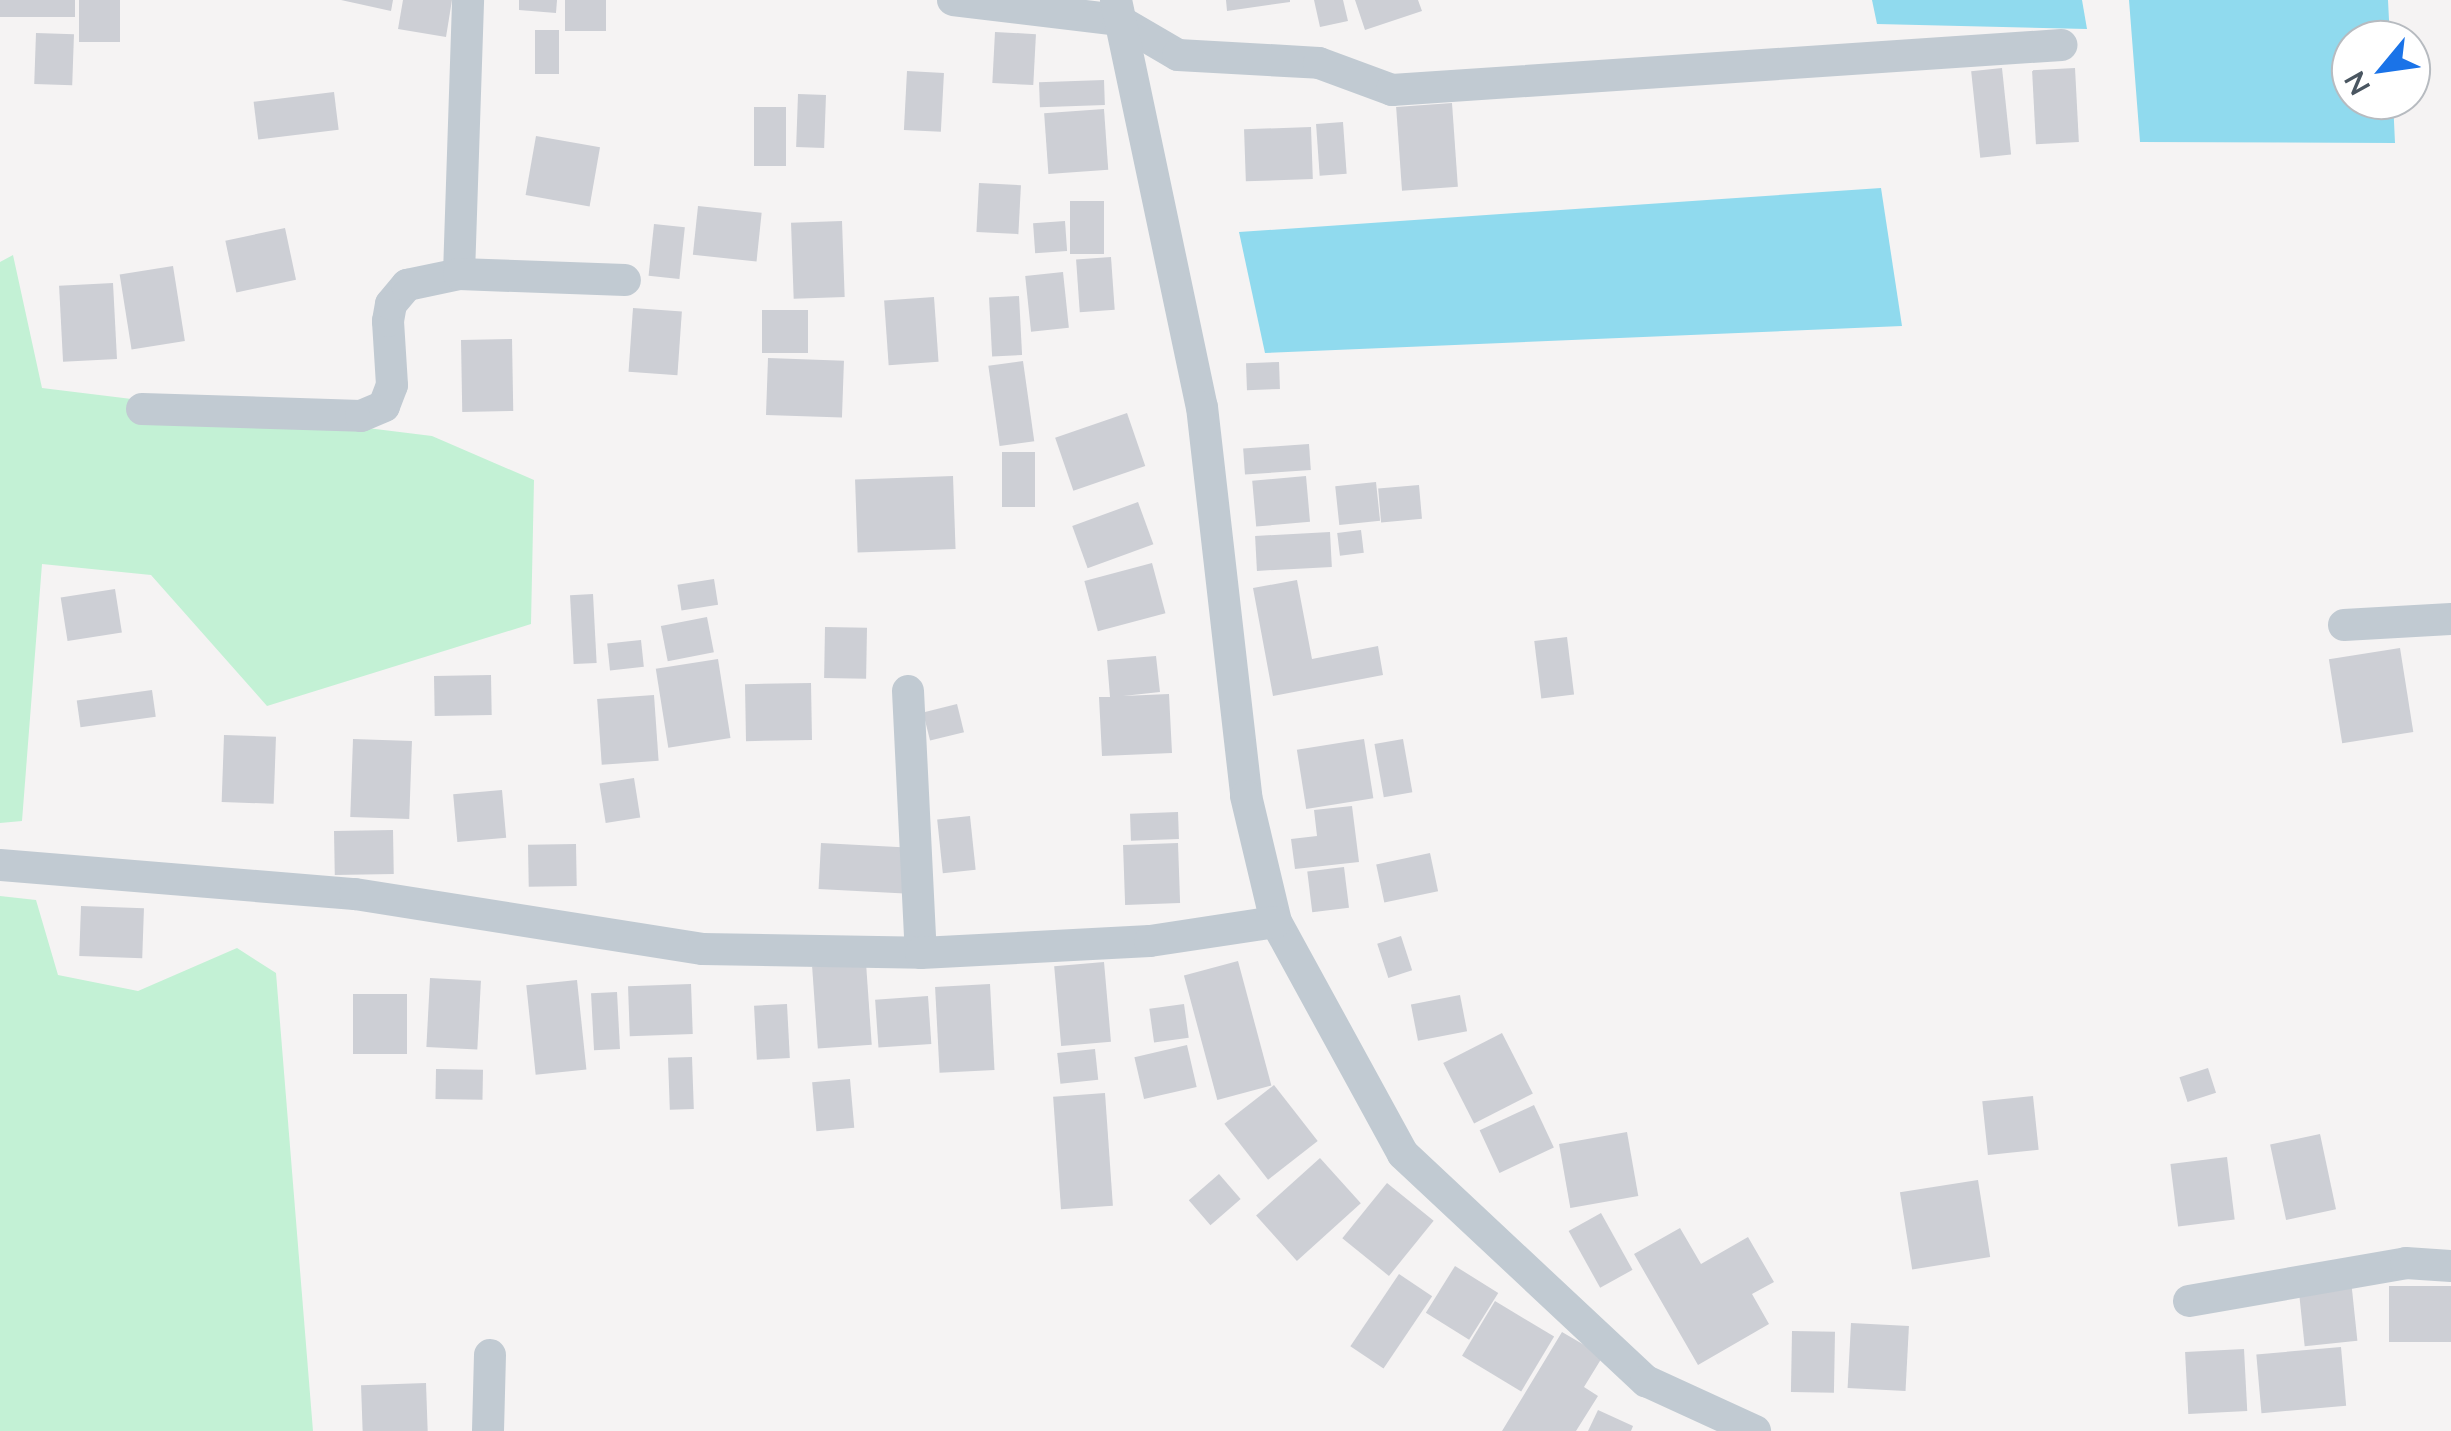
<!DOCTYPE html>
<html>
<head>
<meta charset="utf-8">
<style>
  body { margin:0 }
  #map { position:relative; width:2451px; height:1431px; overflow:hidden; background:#f5f3f3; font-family:Lato,sans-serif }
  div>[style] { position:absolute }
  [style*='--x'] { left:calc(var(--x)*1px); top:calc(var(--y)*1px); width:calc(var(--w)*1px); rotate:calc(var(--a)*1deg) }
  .green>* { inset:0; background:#c3f1d5 }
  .water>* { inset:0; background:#90daee }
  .building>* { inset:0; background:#cdcfd5; transform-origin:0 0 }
  .street>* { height:32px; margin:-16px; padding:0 16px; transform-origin:16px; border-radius:16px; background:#c1cad2 }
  span { translate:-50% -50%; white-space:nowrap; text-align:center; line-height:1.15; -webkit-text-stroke:10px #fff; paint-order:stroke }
  .north { position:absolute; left:2331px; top:20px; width:100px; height:100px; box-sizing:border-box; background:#fff; border:2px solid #b7bbc0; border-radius:50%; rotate:241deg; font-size:28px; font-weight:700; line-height:40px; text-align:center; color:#4a5661 }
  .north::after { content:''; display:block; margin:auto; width:35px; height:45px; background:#1a73e8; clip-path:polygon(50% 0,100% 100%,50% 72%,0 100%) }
</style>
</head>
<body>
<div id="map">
  <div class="green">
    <div style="clip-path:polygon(13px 255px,42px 388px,432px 436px,534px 480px,531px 624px,267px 706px,151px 575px,42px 564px,22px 821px,0 823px,0 262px)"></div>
    <div style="clip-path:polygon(0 896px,36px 900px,58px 975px,138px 991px,237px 948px,276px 973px,313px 1431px,0 1431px)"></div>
  </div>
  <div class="water">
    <div style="clip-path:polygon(1872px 0,2082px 0,2087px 29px,1877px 24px)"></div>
    <div style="clip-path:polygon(2129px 0,2388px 0,2390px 40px,2351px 40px,2351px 100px,2393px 100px,2395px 143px,2140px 142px)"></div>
    <div style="clip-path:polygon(1881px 188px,1902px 326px,1265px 353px,1239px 232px)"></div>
  </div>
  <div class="building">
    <div style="left:0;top:0;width:75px;height:17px"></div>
    <div style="left:79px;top:0;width:41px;height:42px"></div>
    <div style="clip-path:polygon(341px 0,393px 0,391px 11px)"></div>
    <div style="clip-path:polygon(403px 0,452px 0,446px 37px,398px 29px)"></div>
    <div style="clip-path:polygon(519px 0,557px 0,556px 13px,519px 10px)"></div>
    <div style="left:565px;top:0;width:41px;height:31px"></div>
    <div style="clip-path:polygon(1226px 0,1290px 0,1290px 2px,1227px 11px)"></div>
    <div style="clip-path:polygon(1314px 0,1343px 0,1348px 21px,1320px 27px)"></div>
    <div style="clip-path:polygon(1355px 0,1418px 0,1422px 11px,1365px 30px)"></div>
    <div style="left:535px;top:30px;width:24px;height:44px"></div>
    <div style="left:995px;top:32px;width:41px;height:51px;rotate:3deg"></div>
    <div style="left:36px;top:33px;width:38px;height:51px;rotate:2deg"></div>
    <div style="left:2002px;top:68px;width:87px;height:31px;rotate:84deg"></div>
    <div style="left:2075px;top:68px;width:74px;height:43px;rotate:87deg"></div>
    <div style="left:907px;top:71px;width:37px;height:59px;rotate:3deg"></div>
    <div style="left:1104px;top:80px;width:25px;height:65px;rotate:88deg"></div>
    <div style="left:334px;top:92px;width:38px;height:81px;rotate:83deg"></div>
    <div style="left:798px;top:94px;width:28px;height:53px;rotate:2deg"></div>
    <div style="left:1452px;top:103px;width:84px;height:56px;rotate:86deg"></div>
    <div style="left:754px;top:107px;width:32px;height:59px"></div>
    <div style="left:1104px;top:109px;width:61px;height:60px;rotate:86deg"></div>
    <div style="left:1343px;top:122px;width:52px;height:27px;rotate:86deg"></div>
    <div style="left:1311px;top:127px;width:52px;height:67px;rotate:88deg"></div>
    <div style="left:536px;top:136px;width:65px;height:60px;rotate:10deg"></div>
    <div style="left:979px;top:183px;width:42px;height:49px;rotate:3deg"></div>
    <div style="left:1070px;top:201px;width:34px;height:53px"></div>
    <div style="left:698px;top:206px;width:64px;height:49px;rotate:6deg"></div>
    <div style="left:842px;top:221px;width:76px;height:51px;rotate:88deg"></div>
    <div style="left:1065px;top:221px;width:30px;height:32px;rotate:86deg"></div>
    <div style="left:654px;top:224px;width:31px;height:52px;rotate:6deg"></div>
    <div style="left:285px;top:228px;width:53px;height:61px;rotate:78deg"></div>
    <div style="left:1111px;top:257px;width:53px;height:35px;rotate:86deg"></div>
    <div style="left:173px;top:266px;width:76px;height:54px;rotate:81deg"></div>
    <div style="left:1063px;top:272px;width:56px;height:38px;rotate:84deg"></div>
    <div style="left:113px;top:283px;width:76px;height:54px;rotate:87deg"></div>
    <div style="left:1019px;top:296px;width:59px;height:30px;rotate:87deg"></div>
    <div style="left:934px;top:297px;width:65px;height:50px;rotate:86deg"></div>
    <div style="left:633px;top:308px;width:49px;height:64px;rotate:4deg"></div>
    <div style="left:762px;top:310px;width:46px;height:43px"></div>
    <div style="left:512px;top:339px;width:72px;height:51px;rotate:89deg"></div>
    <div style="left:768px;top:358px;width:76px;height:57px;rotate:2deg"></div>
    <div style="left:1023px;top:361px;width:81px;height:35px;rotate:82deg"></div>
    <div style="left:1279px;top:362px;width:27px;height:33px;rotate:88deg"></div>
    <div style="left:1127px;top:413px;width:56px;height:76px;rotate:71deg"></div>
    <div style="left:1309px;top:444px;width:26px;height:66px;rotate:86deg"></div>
    <div style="left:1002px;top:452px;width:33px;height:55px"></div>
    <div style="left:953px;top:476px;width:73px;height:98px;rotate:88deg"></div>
    <div style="left:1306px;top:476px;width:46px;height:54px;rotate:85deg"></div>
    <div style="left:1376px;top:482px;width:39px;height:41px;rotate:84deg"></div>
    <div style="left:1419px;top:485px;width:34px;height:41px;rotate:85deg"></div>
    <div style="left:1138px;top:502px;width:45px;height:70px;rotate:70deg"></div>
    <div style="left:1361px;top:530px;width:23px;height:24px;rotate:83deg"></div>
    <div style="left:1330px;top:532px;width:35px;height:75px;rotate:87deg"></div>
    <div style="left:1152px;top:563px;width:52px;height:70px;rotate:75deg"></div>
    <div style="left:714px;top:579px;width:26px;height:37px;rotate:81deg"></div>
    <div style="clip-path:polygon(1297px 580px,1312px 659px,1378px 646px,1383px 675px,1273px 696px,1253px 588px)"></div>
    <div style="left:115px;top:589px;width:44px;height:55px;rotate:81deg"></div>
    <div style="left:593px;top:594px;width:69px;height:23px;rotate:87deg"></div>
    <div style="left:707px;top:617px;width:36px;height:47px;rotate:79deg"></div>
    <div style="left:825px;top:627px;width:42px;height:51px;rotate:1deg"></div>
    <div style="left:1567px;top:637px;width:58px;height:33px;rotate:83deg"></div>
    <div style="left:641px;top:640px;width:27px;height:34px;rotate:84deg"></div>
    <div style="left:2400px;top:648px;width:85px;height:72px;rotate:81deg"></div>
    <div style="clip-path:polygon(1156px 656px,1160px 692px,1123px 696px,1169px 694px,1172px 753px,1102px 756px,1099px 697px,1110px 697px,1107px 660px)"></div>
    <div style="left:718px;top:659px;width:80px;height:63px;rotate:81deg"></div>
    <div style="left:491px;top:675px;width:40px;height:57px;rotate:89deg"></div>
    <div style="left:811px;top:683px;width:57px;height:66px;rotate:89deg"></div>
    <div style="left:152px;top:690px;width:27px;height:76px;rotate:82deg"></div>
    <div style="left:654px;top:695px;width:66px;height:57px;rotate:86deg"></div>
    <div style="left:957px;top:704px;width:29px;height:35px;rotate:76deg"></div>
    <div style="left:224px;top:735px;width:52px;height:67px;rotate:2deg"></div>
    <div style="left:353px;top:739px;width:59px;height:78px;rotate:2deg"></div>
    <div style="left:1364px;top:739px;width:60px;height:68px;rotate:81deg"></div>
    <div style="left:1403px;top:739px;width:54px;height:29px;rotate:80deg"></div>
    <div style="left:634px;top:778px;width:40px;height:35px;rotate:81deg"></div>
    <div style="left:502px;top:790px;width:48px;height:49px;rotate:85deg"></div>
    <div style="clip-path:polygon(1352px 806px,1359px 862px,1295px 869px,1291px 839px,1317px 836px,1314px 810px)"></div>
    <div style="left:1178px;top:812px;width:27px;height:48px;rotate:88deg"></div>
    <div style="left:970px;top:816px;width:54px;height:33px;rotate:84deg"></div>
    <div style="left:393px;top:830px;width:44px;height:59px;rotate:89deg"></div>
    <div style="left:821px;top:843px;width:86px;height:46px;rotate:3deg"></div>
    <div style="left:1178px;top:843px;width:60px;height:55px;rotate:88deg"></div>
    <div style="left:576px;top:844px;width:42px;height:48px;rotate:89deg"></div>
    <div style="left:1430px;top:853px;width:39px;height:55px;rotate:78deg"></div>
    <div style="left:1344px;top:867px;width:41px;height:37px;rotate:83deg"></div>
    <div style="left:81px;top:906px;width:63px;height:50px;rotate:2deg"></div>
    <div style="left:1401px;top:936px;width:36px;height:25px;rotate:72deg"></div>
    <div style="left:1238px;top:961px;width:129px;height:56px;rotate:75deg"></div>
    <div style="left:1104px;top:962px;width:80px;height:50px;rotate:85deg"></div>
    <div style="left:866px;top:963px;width:82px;height:54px;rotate:86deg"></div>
    <div style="left:430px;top:978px;width:51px;height:69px;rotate:3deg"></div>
    <div style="left:577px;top:980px;width:90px;height:51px;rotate:84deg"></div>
    <div style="left:691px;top:984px;width:50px;height:63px;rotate:88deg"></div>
    <div style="left:990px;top:984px;width:86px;height:55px;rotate:87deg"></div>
    <div style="left:617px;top:992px;width:57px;height:26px;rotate:87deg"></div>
    <div style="left:353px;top:994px;width:54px;height:60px"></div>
    <div style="left:1460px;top:995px;width:37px;height:50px;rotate:79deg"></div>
    <div style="left:928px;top:996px;width:48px;height:53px;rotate:86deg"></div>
    <div style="left:787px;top:1004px;width:54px;height:33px;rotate:87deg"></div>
    <div style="left:1184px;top:1004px;width:34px;height:35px;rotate:82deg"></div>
    <div style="left:1502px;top:1033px;width:68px;height:66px;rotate:63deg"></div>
    <div style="left:1187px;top:1045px;width:43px;height:54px;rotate:77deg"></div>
    <div style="left:1095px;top:1049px;width:31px;height:38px;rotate:84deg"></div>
    <div style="left:692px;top:1057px;width:52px;height:24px;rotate:88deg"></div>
    <div style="left:2208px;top:1068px;width:26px;height:30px;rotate:72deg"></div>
    <div style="left:436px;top:1069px;width:47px;height:30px;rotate:1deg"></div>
    <div style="left:850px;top:1079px;width:49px;height:38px;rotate:85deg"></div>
    <div style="left:1274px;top:1085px;width:71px;height:63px;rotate:52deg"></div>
    <div style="left:1105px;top:1093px;width:113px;height:52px;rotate:86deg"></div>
    <div style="left:2033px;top:1096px;width:54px;height:51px;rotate:84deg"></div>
    <div style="left:1534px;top:1105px;width:47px;height:60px;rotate:65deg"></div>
    <div style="left:1627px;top:1132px;width:65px;height:69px;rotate:80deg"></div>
    <div style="left:2320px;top:1134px;width:77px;height:51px;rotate:78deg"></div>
    <div style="left:2227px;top:1157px;width:63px;height:57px;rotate:83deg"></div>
    <div style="left:1320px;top:1158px;width:61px;height:86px;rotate:48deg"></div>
    <div style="left:1219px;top:1174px;width:33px;height:40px;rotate:49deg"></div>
    <div style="left:1978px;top:1180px;width:78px;height:79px;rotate:81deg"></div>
    <div style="left:1387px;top:1183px;width:60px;height:71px;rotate:39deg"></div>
    <div style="left:1601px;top:1213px;width:65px;height:37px;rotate:61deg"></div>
    <div style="clip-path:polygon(1680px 1228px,1701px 1264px,1748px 1237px,1774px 1282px,1752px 1294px,1769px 1324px,1698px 1365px,1634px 1254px)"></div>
    <div style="left:1455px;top:1266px;width:51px;height:55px;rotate:32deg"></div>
    <div style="left:1399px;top:1274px;width:40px;height:87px;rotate:34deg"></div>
    <div style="left:2351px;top:1280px;width:61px;height:53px;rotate:84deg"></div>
    <div style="left:2451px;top:1286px;width:56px;height:62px;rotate:90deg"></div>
    <div style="left:1495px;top:1301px;width:69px;height:64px;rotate:31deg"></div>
    <div style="left:1851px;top:1323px;width:58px;height:65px;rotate:3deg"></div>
    <div style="left:1792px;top:1331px;width:43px;height:61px;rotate:1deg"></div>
    <div style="clip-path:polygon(1562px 1332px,1603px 1356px,1584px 1387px,1598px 1396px,1576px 1431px,1502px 1431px)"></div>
    <div style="left:2341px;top:1347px;width:59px;height:85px;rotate:85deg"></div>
    <div style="left:2244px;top:1349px;width:62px;height:59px;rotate:87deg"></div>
    <div style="left:426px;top:1383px;width:48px;height:65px;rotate:88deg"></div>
    <div style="clip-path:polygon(1598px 1410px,1633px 1426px,1631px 1431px,1588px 1431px)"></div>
  </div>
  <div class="street">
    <div style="--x:953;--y:0;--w:166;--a:6.9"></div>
    <div style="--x:1118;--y:20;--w:69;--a:30.3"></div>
    <div style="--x:1178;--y:55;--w:141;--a:3.2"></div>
    <div style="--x:1319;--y:63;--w:78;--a:20.3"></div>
    <div style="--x:1392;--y:90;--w:671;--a:-3.85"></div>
    <div style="--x:1116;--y:0;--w:416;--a:78.1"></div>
    <div style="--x:1202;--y:407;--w:391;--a:83.5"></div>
    <div style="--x:1246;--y:796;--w:130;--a:76.6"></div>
    <div style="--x:1276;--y:922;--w:264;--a:61.3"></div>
    <div style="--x:1403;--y:1154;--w:333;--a:43.1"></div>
    <div style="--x:1646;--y:1381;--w:120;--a:24.6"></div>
    <div style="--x:459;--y:274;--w:274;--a:-88.1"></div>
    <div style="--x:142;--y:409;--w:219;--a:1.8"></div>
    <div style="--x:361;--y:416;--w:25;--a:-23"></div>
    <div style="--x:384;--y:406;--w:22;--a:-69"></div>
    <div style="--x:392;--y:385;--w:64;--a:-93.6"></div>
    <div style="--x:388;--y:321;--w:17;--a:-80"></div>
    <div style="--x:391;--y:304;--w:25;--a:-50"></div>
    <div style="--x:407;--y:285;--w:53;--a:-11.9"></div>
    <div style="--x:459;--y:274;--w:166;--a:2.1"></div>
    <div style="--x:2344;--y:625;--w:107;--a:-3.2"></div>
    <div style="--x:908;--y:691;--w:262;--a:87.2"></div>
    <div style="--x:0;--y:865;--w:356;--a:4.7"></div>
    <div style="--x:355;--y:894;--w:351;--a:9"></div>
    <div style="--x:702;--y:949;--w:219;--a:1"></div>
    <div style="--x:921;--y:953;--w:229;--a:-3"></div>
    <div style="--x:1150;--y:941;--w:127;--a:-8.6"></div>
    <div style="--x:2189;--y:1301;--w:220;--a:-9.9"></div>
    <div style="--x:2406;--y:1263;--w:45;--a:3.8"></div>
    <div style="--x:488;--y:1431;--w:76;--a:-88.5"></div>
  </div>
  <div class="north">N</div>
</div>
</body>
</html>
